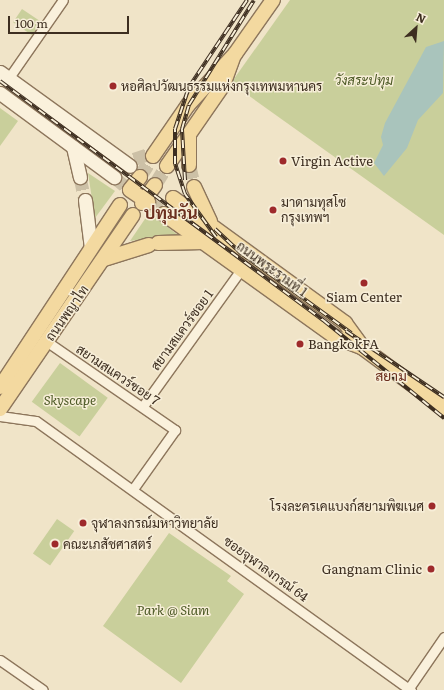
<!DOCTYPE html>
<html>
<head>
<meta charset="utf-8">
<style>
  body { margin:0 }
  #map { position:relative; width:444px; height:690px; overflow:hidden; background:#f0e4c8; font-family:Literata,Sarabun,serif }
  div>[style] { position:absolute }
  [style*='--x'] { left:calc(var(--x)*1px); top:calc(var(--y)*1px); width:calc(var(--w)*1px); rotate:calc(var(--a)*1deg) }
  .green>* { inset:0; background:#c9cf9b; transform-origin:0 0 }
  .water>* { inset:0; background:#a9c4bc }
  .secondary-tunnel>* { height:13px; margin-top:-6.5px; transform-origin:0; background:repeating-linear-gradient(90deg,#ccc0a6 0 13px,transparent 0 19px) }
  .primary-tunnel>* { height:14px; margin-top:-7px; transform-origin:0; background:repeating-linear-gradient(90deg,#ccc0a6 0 14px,transparent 0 21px) }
  .roads { filter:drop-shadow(1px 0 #8d765c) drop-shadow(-1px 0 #8d765c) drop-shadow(0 1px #8d765c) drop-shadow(0 -1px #8d765c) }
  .minor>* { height:9px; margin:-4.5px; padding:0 4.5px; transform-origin:4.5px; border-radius:4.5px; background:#faf1dc }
  .secondary>* { height:13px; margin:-6.5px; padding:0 6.5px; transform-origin:6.5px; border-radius:6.5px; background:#faf1dc }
  .primary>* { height:14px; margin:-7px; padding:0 7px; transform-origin:7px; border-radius:7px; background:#f3d9a0 }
  .rail>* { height:4px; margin-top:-2px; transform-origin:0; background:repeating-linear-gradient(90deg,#f7eed8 0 8px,#3d2e20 0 16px); box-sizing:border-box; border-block:1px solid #3d2e20 }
  .dots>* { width:11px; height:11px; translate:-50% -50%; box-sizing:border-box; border:2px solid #f7eed8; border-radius:50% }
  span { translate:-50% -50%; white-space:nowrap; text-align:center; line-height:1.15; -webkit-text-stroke:3px #f7eed8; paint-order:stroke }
  .park-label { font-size:13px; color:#4d5a26; font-style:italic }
  .poi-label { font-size:13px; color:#3d2e20 }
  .left { translate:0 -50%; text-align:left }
  .right { translate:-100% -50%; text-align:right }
  .street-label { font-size:13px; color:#3d2e20 }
  .neighbourhood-label { font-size:14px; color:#6b2e1e }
  .district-label { font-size:17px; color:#6b2e1e; font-weight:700 }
  .north { position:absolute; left:396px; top:8px; width:40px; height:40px; -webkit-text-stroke:3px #f7eed8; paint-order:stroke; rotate:26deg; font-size:11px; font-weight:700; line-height:16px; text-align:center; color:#3d2e20 }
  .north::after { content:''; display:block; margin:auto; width:14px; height:18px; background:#3d2e20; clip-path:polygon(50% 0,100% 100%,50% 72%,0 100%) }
  .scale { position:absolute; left:8px; top:16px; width:121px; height:18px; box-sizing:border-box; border:2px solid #3d2e20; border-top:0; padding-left:5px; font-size:12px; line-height:14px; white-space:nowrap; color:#3d2e20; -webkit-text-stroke:3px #f7eed8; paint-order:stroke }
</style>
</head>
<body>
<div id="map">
  <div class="green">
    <div style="clip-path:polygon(290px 0,444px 0,444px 235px,231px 83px)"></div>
    <div style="left:22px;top:9px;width:23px;height:16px;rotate:34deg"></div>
    <div style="clip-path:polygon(0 108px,18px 121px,0 146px)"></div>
    <div style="clip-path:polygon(88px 173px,115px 191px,95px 218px,94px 212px)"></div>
    <div style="clip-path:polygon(149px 213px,178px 235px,130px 241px)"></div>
    <div style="left:60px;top:363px;width:59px;height:48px;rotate:36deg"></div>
    <div style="left:57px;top:519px;width:21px;height:42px;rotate:35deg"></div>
    <div style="clip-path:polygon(169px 533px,231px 576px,227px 581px,244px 594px,181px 683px,103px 626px)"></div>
  </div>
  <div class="water">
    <div style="clip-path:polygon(444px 41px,443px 93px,418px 120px,407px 148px,384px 176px,374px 163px,383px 145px,381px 137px,385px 123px,426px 47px)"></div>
  </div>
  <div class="secondary-tunnel">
    <div style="--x:134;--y:159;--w:18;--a:-19"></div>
    <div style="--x:80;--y:177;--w:24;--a:78"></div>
    <div style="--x:114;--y:177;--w:21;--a:39"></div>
  </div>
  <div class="primary-tunnel">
    <div style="--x:189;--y:165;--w:23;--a:77"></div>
    <div style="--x:140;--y:177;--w:25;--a:-58"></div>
    <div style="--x:155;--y:185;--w:22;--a:-58"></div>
    <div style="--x:148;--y:202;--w:20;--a:37"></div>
  </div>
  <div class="roads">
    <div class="minor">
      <div style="--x:8;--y:79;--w:96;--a:-55.2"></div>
      <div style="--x:46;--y:341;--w:157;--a:34.6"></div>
      <div style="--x:175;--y:430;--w:72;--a:125.4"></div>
      <div style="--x:143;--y:406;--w:170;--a:-54.3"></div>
      <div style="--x:0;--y:416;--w:36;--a:8"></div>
      <div style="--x:36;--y:421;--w:462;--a:35.7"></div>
      <div style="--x:0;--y:660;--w:52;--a:34.9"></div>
      <div style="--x:409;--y:688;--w:62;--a:-55.5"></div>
    </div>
    <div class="secondary">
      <div style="--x:0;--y:72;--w:160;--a:35.9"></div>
      <div style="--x:0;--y:93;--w:142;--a:36.4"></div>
      <div style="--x:73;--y:147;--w:31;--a:77"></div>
      <div style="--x:85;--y:200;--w:48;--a:82.9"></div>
    </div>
    <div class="primary">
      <div style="--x:153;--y:156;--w:62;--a:-55.5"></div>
      <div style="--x:188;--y:105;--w:69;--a:-47.3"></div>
      <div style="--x:235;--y:54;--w:66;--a:-54.9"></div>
      <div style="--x:189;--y:165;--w:31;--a:-90"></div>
      <div style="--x:167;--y:166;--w:98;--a:-55.3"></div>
      <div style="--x:223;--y:85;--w:29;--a:-70"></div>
      <div style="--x:140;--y:177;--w:16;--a:128"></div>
      <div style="--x:130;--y:190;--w:22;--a:34"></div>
      <div style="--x:194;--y:187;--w:38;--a:65"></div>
      <div style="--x:173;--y:198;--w:213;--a:36"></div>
      <div style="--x:345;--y:323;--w:31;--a:54"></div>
      <div style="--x:142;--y:203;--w:22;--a:-54"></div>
      <div style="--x:164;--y:214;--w:211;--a:35.7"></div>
      <div style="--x:335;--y:337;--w:30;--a:21"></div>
      <div style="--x:363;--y:348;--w:101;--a:36.5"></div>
      <div style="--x:158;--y:243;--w:46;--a:-1.2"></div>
      <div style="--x:104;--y:259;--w:47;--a:-17.3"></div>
      <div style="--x:0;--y:387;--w:218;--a:-56.6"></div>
      <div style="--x:0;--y:409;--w:235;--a:-55.6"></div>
    </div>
  </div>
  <div class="rail">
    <div style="--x:0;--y:81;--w:402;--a:36.5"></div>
    <div style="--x:323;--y:320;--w:156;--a:39"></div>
    <div style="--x:185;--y:180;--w:51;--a:-93.4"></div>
    <div style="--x:182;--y:129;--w:25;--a:-74"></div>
    <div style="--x:189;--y:105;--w:123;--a:-58.2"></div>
    <div style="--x:215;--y:229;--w:37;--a:43"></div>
    <div style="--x:242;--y:254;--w:135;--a:35.9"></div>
    <div style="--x:216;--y:237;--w:53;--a:-125.8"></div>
    <div style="--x:185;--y:194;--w:32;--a:-108"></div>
    <div style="--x:175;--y:164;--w:35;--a:-90"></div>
    <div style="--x:175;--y:129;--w:44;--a:-71.6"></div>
    <div style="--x:189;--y:87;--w:105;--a:-56.3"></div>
    <div style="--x:346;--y:331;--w:118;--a:34"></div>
  </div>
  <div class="dots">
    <div style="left:113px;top:86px;background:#9e2a2b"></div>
    <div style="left:283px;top:161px;background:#9e2a2b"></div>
    <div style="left:273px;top:210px;background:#9e2a2b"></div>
    <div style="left:364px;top:283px;background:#9e2a2b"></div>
    <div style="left:300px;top:344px;background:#9e2a2b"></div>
    <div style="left:432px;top:506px;background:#9e2a2b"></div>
    <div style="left:83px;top:523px;background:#9e2a2b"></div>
    <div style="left:55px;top:544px;background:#9e2a2b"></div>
    <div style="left:431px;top:569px;background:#9e2a2b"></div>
  </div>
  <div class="park-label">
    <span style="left:364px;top:80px">วังสระปทุม</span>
    <span style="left:70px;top:400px">Skyscape</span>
    <span style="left:173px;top:610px">Park @ Siam</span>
  </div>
  <div class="poi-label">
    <span class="left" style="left:121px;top:86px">หอศิลปวัฒนธรรมแห่งกรุงเทพมหานคร</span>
    <span class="left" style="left:291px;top:161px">Virgin Active</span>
    <span class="left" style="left:281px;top:210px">มาดามทุสโซ<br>กรุงเทพฯ</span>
    <span style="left:364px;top:297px">Siam Center</span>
    <span class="left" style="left:308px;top:344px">BangkokFA</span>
    <span class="right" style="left:424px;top:506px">โรงละครเคแบงก์สยามพิฆเนศ</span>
    <span class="left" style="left:91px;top:523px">จุฬาลงกรณ์มหาวิทยาลัย</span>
    <span class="left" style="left:63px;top:544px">คณะเภสัชศาสตร์</span>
    <span class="right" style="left:422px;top:569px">Gangnam Clinic</span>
  </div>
  <div class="street-label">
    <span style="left:272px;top:269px;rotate:36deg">ถนนพระรามที่ 1</span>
    <span style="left:67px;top:313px;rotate:-55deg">ถนนพญาไท</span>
    <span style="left:182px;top:330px;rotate:-54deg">สยามสแควร์ซอย 1</span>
    <span style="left:118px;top:375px;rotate:34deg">สยามสแควร์ซอย 7</span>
    <span style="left:266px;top:569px;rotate:36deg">ซอยจุฬาลงกรณ์ 64</span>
  </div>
  <div class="neighbourhood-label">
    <span style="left:391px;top:375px">สยาม</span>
  </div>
  <div class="district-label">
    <span style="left:171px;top:212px">ปทุมวัน</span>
  </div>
  <div class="north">N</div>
  <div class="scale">100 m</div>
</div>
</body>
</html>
